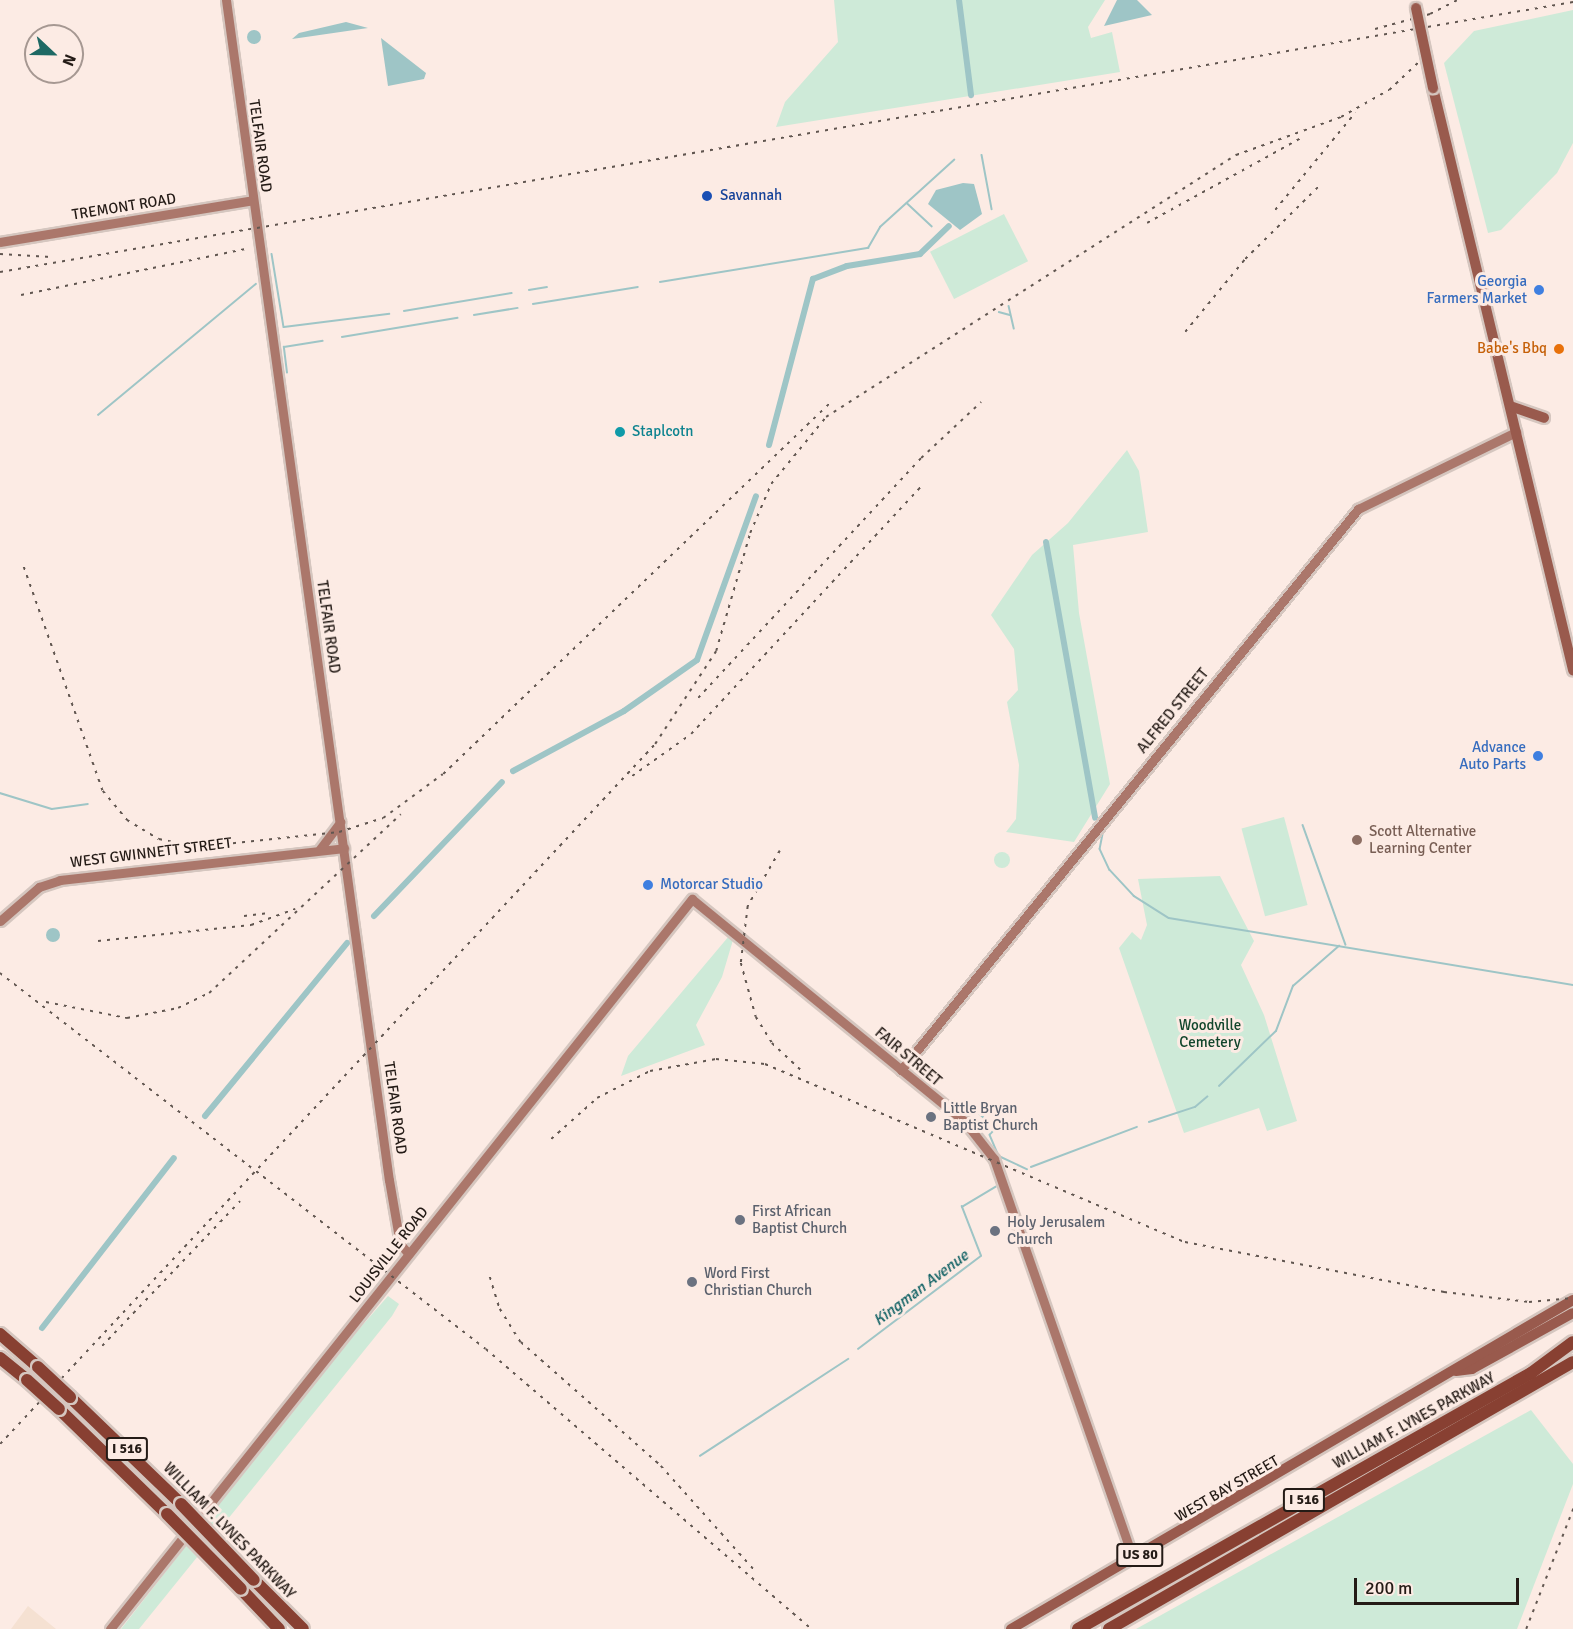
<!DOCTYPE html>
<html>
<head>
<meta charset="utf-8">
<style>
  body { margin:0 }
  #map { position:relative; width:1573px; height:1629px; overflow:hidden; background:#fcebe4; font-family:Signika,sans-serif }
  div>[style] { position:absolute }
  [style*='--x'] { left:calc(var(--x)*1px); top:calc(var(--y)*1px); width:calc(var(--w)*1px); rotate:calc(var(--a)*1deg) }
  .education>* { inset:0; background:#f5e1d2 }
  .green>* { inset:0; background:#ceead8; transform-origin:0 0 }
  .round { border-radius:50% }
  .water>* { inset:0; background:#9ec5c6 }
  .stream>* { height:1.5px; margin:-0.75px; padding:0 0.75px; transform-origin:0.75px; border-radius:0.75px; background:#9ec5c6 }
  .canal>* { height:6px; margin:-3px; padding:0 3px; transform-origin:3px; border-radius:3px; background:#9ec5c6 }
  .roads { filter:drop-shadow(2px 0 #d5c6bf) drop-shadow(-2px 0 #d5c6bf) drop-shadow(0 2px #d5c6bf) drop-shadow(0 -2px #d5c6bf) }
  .secondary>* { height:9px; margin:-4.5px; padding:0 4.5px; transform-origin:4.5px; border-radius:4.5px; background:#ab776b }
  .primary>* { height:10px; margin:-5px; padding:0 5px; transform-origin:5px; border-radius:5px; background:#995a4d }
  .highway>* { height:12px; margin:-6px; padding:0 6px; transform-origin:6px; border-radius:6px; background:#884032 }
  .rail>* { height:1.5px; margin-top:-0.75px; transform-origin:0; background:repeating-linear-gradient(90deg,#615650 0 3px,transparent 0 9px) }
  .bridges { filter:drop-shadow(2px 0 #d5c6bf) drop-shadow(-2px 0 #d5c6bf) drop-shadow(0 2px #d5c6bf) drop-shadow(0 -2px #d5c6bf) }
  .primary-bridge>* { height:10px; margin:-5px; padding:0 5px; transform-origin:5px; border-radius:5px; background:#995a4d }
  .highway-bridge>* { height:12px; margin:-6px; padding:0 6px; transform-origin:6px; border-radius:6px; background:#884032 }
  .dots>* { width:16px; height:16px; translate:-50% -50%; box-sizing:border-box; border:3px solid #fcebe4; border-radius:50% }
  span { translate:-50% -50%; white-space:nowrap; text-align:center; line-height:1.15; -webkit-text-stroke:6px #fcebe4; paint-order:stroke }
  .shield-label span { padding:2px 4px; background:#fcebe4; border:2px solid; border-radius:4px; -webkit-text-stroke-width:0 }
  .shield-label { font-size:14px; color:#241b16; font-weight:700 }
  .street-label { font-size:15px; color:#241b16 }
  .transit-label { font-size:15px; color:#164399 }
  .left { translate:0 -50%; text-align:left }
  .shop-label { font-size:15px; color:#366cbe }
  .right { translate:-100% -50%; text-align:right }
  .food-label { font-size:15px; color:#c56008 }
  .culture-label { font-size:15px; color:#0d838f }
  .education-label { font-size:15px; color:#785e54 }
  .park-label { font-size:15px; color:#12462c }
  .worship-label { font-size:15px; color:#5b616d }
  .water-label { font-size:16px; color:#0e6063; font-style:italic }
  .north { position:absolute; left:24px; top:24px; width:60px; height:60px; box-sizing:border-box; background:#fcebe4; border:2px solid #a69892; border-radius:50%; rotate:112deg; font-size:16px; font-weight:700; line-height:24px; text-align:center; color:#241b16 }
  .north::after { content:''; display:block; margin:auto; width:21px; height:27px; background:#1e6964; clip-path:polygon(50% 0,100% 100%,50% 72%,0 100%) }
  .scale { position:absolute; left:1354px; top:1578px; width:165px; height:27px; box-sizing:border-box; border:3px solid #241b16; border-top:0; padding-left:8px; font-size:18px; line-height:21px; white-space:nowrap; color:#241b16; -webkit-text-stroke:4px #fcebe4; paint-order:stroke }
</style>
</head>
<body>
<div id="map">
  <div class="education">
    <div style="clip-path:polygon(28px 1606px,56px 1629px,11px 1629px)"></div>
  </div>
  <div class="green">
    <div style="clip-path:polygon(834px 0,1105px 0,1088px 27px,1091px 38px,1112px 32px,1120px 72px,776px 127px,785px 102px,838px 42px)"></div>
    <div style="clip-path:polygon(1573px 10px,1573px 143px,1557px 173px,1501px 230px,1488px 233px,1444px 63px,1474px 31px)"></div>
    <div style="left:1004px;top:214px;width:53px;height:83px;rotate:63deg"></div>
    <div style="clip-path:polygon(1127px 450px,1139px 471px,1148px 532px,1073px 545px,1079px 613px,1110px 784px,1074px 842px,1006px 832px,1016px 819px,1019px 765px,1007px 702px,1018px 690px,1014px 649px,991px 615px,1032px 555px,1068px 523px)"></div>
    <div style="left:1284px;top:817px;width:91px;height:44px;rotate:75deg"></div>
    <div class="round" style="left:994px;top:852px;width:16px;height:16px"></div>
    <div style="clip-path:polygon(1220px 876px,1254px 941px,1241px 965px,1264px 1015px,1297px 1121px,1267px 1131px,1259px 1108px,1184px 1133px,1119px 948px,1132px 932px,1141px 940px,1147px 925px,1138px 879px)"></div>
    <div style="clip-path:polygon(729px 936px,733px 940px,722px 977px,696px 1025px,705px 1045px,621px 1076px,628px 1056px)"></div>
    <div style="clip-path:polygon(388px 1296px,399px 1304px,392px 1316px,139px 1629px,121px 1629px,323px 1370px)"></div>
    <div style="clip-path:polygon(1531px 1410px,1573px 1464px,1573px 1484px,1517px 1629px,1136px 1629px)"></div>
  </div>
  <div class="water">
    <div style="clip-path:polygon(1117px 0,1137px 0,1152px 15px,1104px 26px)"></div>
    <div style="clip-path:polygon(346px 22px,368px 28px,292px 39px,299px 33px)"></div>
    <div class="round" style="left:247px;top:30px;width:14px;height:14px"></div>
    <div style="clip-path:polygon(381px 38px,426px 73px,424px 79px,388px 86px)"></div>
    <div style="clip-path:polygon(963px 183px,974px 184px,982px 214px,960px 230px,928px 204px,936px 190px)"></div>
    <div class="round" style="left:46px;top:928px;width:14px;height:14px"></div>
  </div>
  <div class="stream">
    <div style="--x:982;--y:155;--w:55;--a:79.5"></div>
    <div style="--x:907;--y:203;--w:34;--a:43"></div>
    <div style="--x:272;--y:254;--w:74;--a:80.7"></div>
    <div style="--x:284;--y:327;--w:106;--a:-7.1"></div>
    <div style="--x:660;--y:282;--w:211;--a:-9.3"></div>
    <div style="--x:868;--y:248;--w:24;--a:-60"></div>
    <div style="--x:880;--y:227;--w:100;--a:-42.2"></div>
    <div style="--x:529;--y:290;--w:18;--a:-9"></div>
    <div style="--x:533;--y:304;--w:106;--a:-9.2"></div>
    <div style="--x:1009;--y:306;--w:23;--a:77"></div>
    <div style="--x:404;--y:311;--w:109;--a:-9.5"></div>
    <div style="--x:999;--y:312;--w:11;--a:15"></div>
    <div style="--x:474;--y:315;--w:44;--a:-9.2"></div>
    <div style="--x:342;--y:337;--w:117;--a:-9.4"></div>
    <div style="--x:287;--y:373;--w:26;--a:-97"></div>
    <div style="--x:284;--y:347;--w:39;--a:-9"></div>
    <div style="--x:98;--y:415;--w:205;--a:-39.7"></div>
    <div style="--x:0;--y:793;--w:54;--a:17.1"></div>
    <div style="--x:52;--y:809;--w:36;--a:-8"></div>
    <div style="--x:1303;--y:825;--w:127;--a:70.3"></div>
    <div style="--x:1104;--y:829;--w:20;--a:101"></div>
    <div style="--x:1100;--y:849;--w:23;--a:65"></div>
    <div style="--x:1110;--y:870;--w:35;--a:47"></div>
    <div style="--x:1134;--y:896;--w:41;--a:32.2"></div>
    <div style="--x:1169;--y:918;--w:410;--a:9.4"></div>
    <div style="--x:1219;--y:1086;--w:79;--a:-44"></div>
    <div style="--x:1276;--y:1031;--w:48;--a:-69.3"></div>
    <div style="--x:1293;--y:986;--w:61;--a:-41"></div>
    <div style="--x:980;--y:1114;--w:22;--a:43"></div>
    <div style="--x:996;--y:1129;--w:8;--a:135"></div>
    <div style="--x:990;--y:1135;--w:23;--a:67"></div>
    <div style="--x:999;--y:1156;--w:31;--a:25"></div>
    <div style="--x:1149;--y:1122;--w:48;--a:-18.1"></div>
    <div style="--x:1195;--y:1107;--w:16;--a:-40"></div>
    <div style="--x:1031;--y:1167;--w:113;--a:-20.7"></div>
    <div style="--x:858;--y:1349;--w:154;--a:-37.1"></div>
    <div style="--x:981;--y:1256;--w:53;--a:-111.2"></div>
    <div style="--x:962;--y:1207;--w:39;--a:-31"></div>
    <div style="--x:700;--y:1456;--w:177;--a:-33.2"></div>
  </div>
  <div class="canal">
    <div style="--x:959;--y:0;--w:96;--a:82.8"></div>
    <div style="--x:769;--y:445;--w:172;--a:-75.2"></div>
    <div style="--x:813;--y:279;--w:36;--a:-21"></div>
    <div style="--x:847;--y:266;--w:74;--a:-9.3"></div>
    <div style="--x:920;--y:254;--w:40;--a:-44"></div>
    <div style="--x:1046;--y:542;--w:280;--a:79.9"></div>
    <div style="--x:513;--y:771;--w:126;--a:-28.4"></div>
    <div style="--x:624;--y:711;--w:89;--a:-34.9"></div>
    <div style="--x:697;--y:660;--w:174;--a:-70.2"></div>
    <div style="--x:374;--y:916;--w:185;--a:-46.3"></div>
    <div style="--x:205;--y:1116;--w:224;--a:-50.6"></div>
    <div style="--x:42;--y:1328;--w:215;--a:-52.2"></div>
  </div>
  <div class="roads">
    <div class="secondary">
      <div style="--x:226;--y:0;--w:1191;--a:82.14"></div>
      <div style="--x:389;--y:1180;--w:65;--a:80.2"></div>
      <div style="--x:400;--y:1244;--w:13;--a:48"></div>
      <div style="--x:0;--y:242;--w:256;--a:-9.4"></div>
      <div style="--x:320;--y:849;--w:34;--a:-53"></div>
      <div style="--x:0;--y:921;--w:52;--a:-41.1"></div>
      <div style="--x:39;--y:887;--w:22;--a:-18"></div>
      <div style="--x:60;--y:880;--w:286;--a:-6.4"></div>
      <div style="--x:901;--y:1070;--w:724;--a:-50.83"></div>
      <div style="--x:1358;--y:509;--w:176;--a:-26"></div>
      <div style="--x:110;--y:1629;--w:934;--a:-51.44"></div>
      <div style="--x:692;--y:899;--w:353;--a:39.2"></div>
      <div style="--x:965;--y:1122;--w:47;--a:51.9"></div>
      <div style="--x:994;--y:1159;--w:423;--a:70.8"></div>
    </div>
    <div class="primary">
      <div style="--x:1433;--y:88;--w:599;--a:76.47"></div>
      <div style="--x:1510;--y:406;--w:36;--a:19"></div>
      <div style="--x:1456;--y:1371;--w:16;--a:-7"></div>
      <div style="--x:1472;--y:1369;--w:115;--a:-29"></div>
      <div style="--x:1011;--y:1629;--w:651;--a:-30.35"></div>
    </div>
    <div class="highway">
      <div style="--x:0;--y:1334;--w:50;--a:41"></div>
      <div style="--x:0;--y:1358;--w:35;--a:39"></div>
      <div style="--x:70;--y:1397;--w:154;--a:43.9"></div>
      <div style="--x:59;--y:1409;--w:151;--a:44.2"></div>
      <div style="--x:254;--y:1580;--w:69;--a:45"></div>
      <div style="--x:241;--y:1589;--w:55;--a:46.5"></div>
      <div style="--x:1078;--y:1629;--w:520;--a:-29.47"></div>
      <div style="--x:1531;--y:1373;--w:52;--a:-36.4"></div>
      <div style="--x:1109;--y:1629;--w:535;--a:-29.92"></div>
    </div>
  </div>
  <div class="rail">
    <div style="--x:1375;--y:29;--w:57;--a:-15.3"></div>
    <div style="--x:1430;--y:14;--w:30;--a:-27"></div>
    <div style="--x:1275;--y:210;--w:126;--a:-50.5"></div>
    <div style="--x:1147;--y:223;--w:176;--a:-28.9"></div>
    <div style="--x:0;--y:254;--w:51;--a:3.4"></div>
    <div style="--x:0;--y:272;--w:1596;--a:-9.74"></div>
    <div style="--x:21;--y:295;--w:229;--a:-11.6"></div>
    <div style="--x:1185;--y:332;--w:94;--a:-50.6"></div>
    <div style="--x:1245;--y:259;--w:104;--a:-44.6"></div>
    <div style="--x:24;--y:567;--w:238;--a:70.6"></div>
    <div style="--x:103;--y:791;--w:38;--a:50"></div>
    <div style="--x:127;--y:820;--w:37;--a:31"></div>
    <div style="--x:159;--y:839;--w:39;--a:12"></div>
    <div style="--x:197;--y:847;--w:143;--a:-6"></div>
    <div style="--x:339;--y:832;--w:46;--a:-17.7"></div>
    <div style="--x:383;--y:818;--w:74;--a:-36.3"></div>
    <div style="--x:443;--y:774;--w:539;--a:-43.8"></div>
    <div style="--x:698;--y:698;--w:328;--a:-47.1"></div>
    <div style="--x:921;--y:458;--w:82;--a:-43"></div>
    <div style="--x:632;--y:776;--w:72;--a:-35.4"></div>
    <div style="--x:691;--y:734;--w:341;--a:-47.1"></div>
    <div style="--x:780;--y:851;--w:64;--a:120.2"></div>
    <div style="--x:748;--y:906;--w:57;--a:97"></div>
    <div style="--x:741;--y:963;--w:56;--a:74.5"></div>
    <div style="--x:756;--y:1017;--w:31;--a:58"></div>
    <div style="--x:772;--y:1043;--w:41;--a:43"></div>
    <div style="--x:244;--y:916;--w:23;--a:-7"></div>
    <div style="--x:98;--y:941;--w:154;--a:-6"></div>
    <div style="--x:251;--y:925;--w:47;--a:-20"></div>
    <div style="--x:0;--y:973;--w:614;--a:37.73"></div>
    <div style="--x:486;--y:1349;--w:429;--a:40.7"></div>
    <div style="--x:46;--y:1002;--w:83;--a:11.2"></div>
    <div style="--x:127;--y:1018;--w:52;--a:-11.1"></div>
    <div style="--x:178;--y:1008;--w:34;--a:-26"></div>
    <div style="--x:209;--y:993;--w:262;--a:-43"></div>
    <div style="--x:551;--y:1139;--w:62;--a:-41.7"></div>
    <div style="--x:597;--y:1098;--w:59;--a:-27"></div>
    <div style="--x:650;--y:1071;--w:67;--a:-10.3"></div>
    <div style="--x:716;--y:1059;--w:49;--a:5.8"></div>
    <div style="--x:765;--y:1064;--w:456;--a:23"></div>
    <div style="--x:1185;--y:1242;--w:264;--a:10.9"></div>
    <div style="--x:1444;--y:1292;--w:86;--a:6.7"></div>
    <div style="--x:1529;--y:1302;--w:44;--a:-5.2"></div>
    <div style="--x:490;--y:1277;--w:34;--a:73"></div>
    <div style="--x:500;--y:1309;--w:39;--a:58"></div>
    <div style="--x:521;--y:1342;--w:187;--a:41.5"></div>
    <div style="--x:661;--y:1466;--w:142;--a:48.1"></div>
    <div style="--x:102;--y:1346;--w:200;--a:-46.4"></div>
    <div style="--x:0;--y:1444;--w:959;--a:-46.9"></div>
    <div style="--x:655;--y:744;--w:111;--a:-56.7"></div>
    <div style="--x:716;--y:651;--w:123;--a:-73.9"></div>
    <div style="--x:750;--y:533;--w:53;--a:-66.8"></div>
    <div style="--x:771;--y:484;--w:87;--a:-50.6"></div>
    <div style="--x:826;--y:417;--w:487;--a:-32.6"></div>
    <div style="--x:1236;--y:155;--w:112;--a:-19.9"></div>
    <div style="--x:1341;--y:117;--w:55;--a:-29.4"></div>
    <div style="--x:1389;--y:90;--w:48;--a:-43.3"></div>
    <div style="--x:1526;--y:1629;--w:129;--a:-68.6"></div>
  </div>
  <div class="bridges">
    <div class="primary-bridge">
      <div style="--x:1416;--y:8;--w:82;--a:78"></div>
    </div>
    <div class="highway-bridge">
      <div style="--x:38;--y:1367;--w:44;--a:43.2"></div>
      <div style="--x:27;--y:1380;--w:43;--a:42.2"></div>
      <div style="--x:181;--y:1504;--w:105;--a:46.2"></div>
      <div style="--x:167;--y:1514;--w:105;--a:45.4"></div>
    </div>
  </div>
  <div class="dots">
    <div style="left:707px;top:196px;background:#1a4fb4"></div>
    <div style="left:1539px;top:290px;background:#3f7fe0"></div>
    <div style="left:1559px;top:349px;background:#e8710a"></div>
    <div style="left:620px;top:432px;background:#0f9aa8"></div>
    <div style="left:1538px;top:756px;background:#3f7fe0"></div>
    <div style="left:1357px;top:840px;background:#8d6e63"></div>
    <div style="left:648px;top:885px;background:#3f7fe0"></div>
    <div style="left:931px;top:1117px;background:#6b7280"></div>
    <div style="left:740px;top:1220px;background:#6b7280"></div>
    <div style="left:995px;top:1231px;background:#6b7280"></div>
    <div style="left:692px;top:1282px;background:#6b7280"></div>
  </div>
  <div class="shield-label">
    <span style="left:127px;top:1449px">I 516</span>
    <span style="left:1304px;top:1500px">I 516</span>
    <span style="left:1140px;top:1555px">US 80</span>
  </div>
  <div class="street-label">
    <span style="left:260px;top:146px;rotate:82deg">TELFAIR ROAD</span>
    <span style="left:124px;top:207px;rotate:-9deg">TREMONT ROAD</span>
    <span style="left:328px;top:627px;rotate:82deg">TELFAIR ROAD</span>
    <span style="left:1173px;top:711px;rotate:-51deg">ALFRED STREET</span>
    <span style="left:151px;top:853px;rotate:-7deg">WEST GWINNETT STREET</span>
    <span style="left:908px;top:1057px;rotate:40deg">FAIR STREET</span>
    <span style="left:395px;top:1108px;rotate:82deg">TELFAIR ROAD</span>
    <span style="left:389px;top:1255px;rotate:-52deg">LOUISVILLE ROAD</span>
    <span style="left:1414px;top:1421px;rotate:-29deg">WILLIAM F. LYNES PARKWAY</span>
    <span style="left:1227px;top:1489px;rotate:-30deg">WEST BAY STREET</span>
    <span style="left:229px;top:1531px;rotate:46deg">WILLIAM F. LYNES PARKWAY</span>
  </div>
  <div class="transit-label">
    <span class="left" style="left:720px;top:196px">Savannah</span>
  </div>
  <div class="shop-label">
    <span class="right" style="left:1527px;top:290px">Georgia<br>Farmers Market</span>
    <span class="right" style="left:1526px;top:756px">Advance<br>Auto Parts</span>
    <span class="left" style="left:660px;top:885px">Motorcar Studio</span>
  </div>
  <div class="food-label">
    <span class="right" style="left:1547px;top:349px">Babe's Bbq</span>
  </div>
  <div class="culture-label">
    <span class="left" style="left:632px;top:432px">Staplcotn</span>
  </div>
  <div class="education-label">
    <span class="left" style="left:1369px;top:840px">Scott Alternative<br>Learning Center</span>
  </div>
  <div class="park-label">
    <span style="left:1210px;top:1034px">Woodville<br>Cemetery</span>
  </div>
  <div class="worship-label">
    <span class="left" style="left:943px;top:1117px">Little Bryan<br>Baptist Church</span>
    <span class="left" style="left:752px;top:1220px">First African<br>Baptist Church</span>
    <span class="left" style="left:1007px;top:1231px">Holy Jerusalem<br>Church</span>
    <span class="left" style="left:704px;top:1282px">Word First<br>Christian Church</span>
  </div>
  <div class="water-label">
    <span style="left:921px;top:1288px;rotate:-37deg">Kingman Avenue</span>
  </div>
  <div class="north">N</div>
  <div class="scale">200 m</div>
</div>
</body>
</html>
